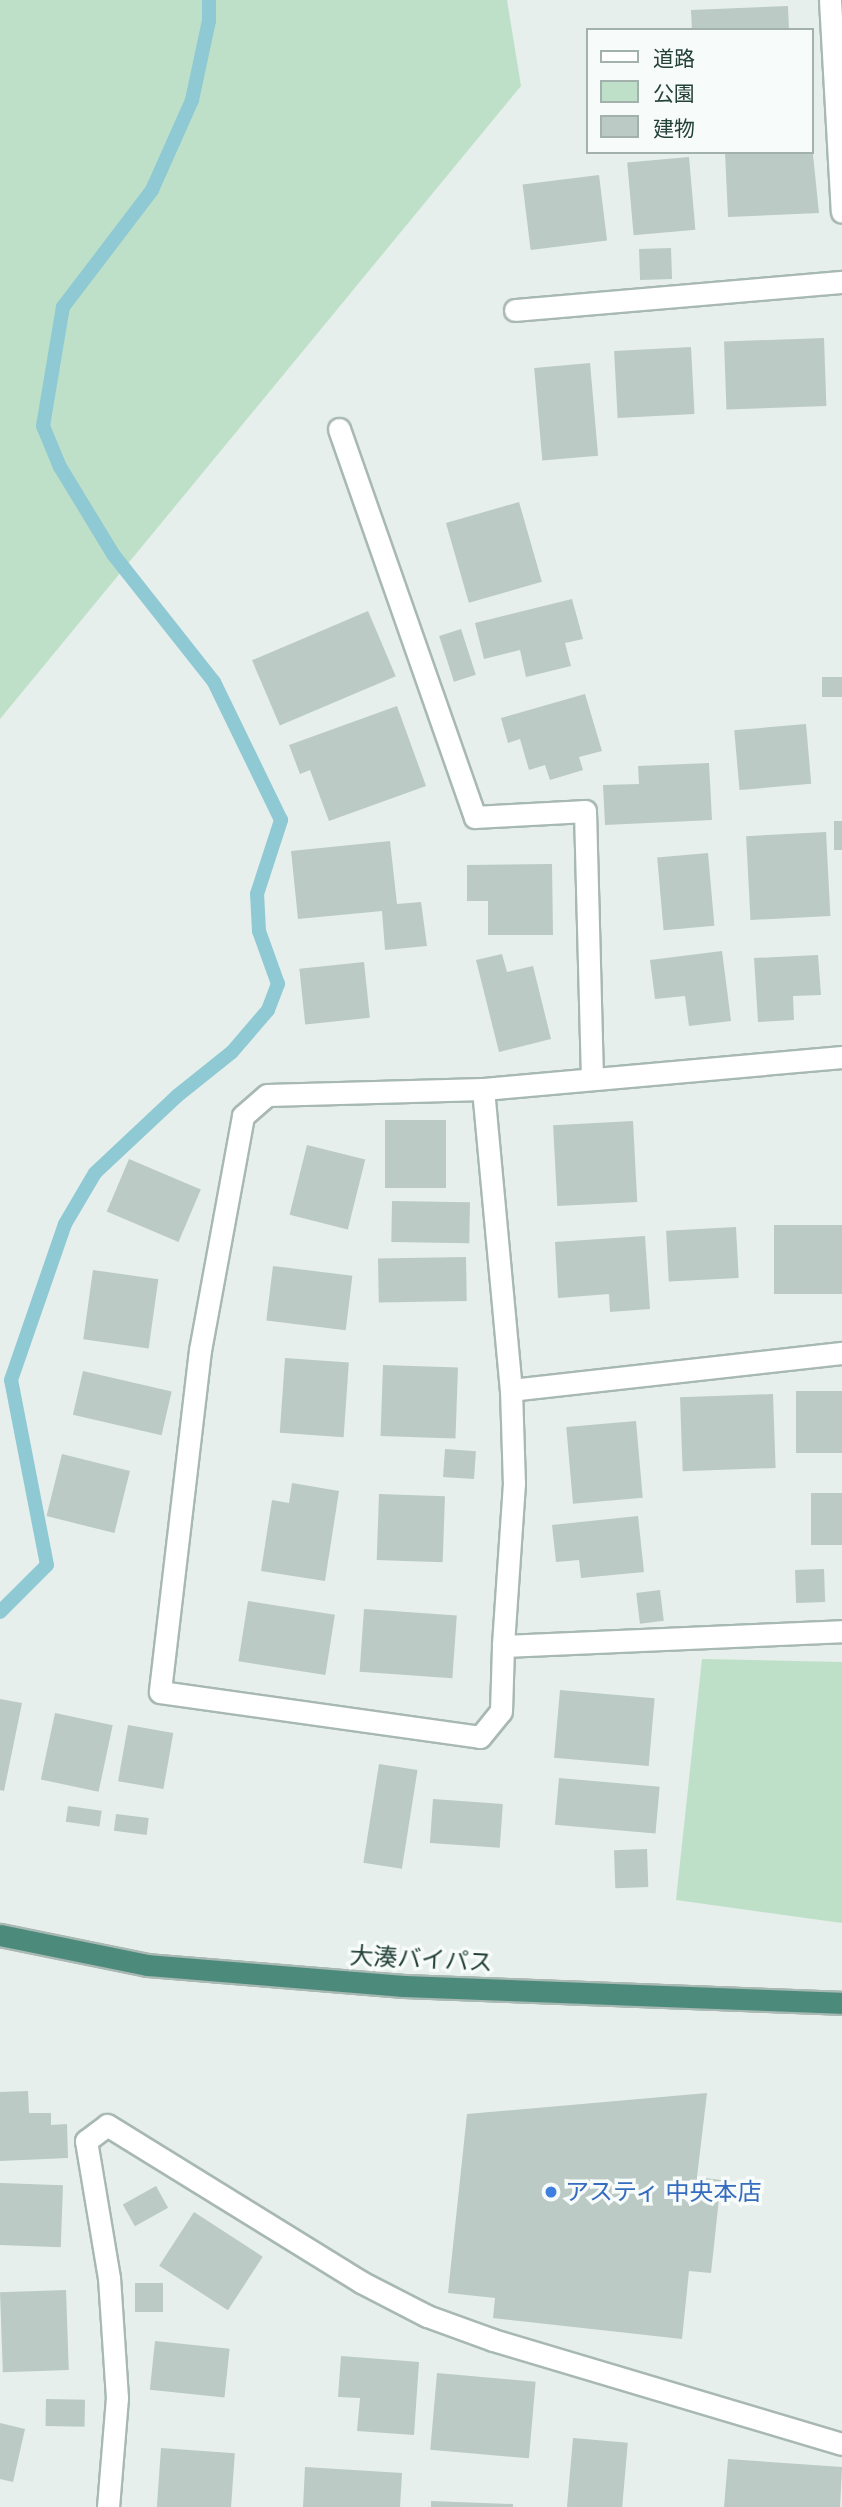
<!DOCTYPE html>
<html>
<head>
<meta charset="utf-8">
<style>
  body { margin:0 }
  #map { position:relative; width:842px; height:2507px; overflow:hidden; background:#e6efeb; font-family:Figtree,"Noto Sans JP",sans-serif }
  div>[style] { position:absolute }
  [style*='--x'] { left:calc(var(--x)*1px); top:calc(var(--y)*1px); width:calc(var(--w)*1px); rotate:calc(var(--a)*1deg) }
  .green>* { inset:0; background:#bfe0c8 }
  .stream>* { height:14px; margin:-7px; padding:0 7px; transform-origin:7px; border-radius:7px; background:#8ec9d4 }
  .building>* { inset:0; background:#bbcac4; transform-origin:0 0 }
  .roads { filter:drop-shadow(2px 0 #a8b8b2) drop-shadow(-2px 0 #a8b8b2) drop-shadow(0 2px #a8b8b2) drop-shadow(0 -2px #a8b8b2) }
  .minor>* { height:21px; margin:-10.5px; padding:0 10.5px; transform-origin:10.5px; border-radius:10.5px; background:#fff }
  .trunk>* { height:21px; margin:-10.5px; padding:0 10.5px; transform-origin:10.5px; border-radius:10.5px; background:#4c8a7c }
  .dots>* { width:19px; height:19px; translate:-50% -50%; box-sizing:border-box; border:4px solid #f7fbf9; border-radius:50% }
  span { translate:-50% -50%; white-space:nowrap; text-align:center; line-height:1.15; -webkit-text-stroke:7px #f7fbf9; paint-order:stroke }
  .street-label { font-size:24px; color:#24423a }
  .shop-label { font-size:24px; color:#366cbe }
  .left { translate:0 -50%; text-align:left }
  .legend { position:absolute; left:586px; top:28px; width:228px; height:126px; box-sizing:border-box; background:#f7fbf9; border:2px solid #a3b1ad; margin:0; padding:9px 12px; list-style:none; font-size:21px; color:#24423a }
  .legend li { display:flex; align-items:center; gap:14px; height:35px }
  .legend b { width:35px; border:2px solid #a3b1ad }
</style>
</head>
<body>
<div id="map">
  <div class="green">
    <div style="clip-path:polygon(0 0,507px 0,521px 86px,0 719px)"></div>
    <div style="clip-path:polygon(702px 1659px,842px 1662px,842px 1923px,676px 1900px)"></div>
  </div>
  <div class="stream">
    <div style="--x:0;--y:1612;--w:66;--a:-45"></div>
    <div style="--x:47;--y:1565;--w:188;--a:-101"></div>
    <div style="--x:11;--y:1380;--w:165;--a:-70.9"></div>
    <div style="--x:65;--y:1224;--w:59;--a:-59.5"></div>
    <div style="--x:95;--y:1173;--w:112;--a:-43.2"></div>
    <div style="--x:177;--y:1096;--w:70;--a:-38.7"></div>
    <div style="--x:232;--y:1052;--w:55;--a:-49.4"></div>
    <div style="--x:268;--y:1010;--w:28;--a:-69"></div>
    <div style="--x:278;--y:984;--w:56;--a:-109.7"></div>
    <div style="--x:259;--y:931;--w:37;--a:-93"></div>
    <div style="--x:257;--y:894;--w:78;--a:-72"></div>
    <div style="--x:281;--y:820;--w:153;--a:-115.9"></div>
    <div style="--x:214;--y:682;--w:163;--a:-128.3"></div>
    <div style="--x:113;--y:554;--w:102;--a:-121.3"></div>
    <div style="--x:60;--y:467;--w:44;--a:-112.5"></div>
    <div style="--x:43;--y:426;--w:121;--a:-80.5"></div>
    <div style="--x:63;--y:307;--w:147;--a:-52.7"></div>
    <div style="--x:152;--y:190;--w:98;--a:-66"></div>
    <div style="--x:192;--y:100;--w:81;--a:-77.9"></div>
    <div style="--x:209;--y:21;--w:21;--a:-90"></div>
  </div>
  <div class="building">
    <div style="clip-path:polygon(788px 6px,789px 30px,692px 30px,691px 10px)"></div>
    <div style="clip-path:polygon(812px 145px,819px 213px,728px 217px,725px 152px,812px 152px)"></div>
    <div style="left:689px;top:157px;width:73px;height:62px;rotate:85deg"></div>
    <div style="left:599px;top:175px;width:66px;height:77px;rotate:83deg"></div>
    <div style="left:671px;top:248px;width:31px;height:32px;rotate:88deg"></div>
    <div style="left:824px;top:338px;width:68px;height:100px;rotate:88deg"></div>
    <div style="left:691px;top:347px;width:67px;height:77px;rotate:87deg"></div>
    <div style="left:590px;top:363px;width:93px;height:56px;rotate:85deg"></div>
    <div style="left:519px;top:502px;width:83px;height:76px;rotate:74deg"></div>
    <div style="clip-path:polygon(572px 599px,583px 639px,565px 643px,571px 666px,526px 677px,520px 650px,484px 659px,475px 623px)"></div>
    <div style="left:368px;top:611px;width:71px;height:126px;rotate:67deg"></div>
    <div style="left:461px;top:629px;width:48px;height:23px;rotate:72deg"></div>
    <div style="left:842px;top:677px;width:20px;height:20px;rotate:90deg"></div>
    <div style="clip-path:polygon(585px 694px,602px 751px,579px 757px,583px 770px,550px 780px,545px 765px,529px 770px,520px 739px,508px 743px,501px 718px)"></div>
    <div style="clip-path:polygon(397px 706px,426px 786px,329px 821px,310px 770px,300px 774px,289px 745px)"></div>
    <div style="left:806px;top:724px;width:60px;height:72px;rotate:85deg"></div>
    <div style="clip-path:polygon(709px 763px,712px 820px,605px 825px,603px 785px,639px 784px,638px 766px)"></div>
    <div style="left:834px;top:821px;width:8px;height:29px"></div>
    <div style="left:826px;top:832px;width:84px;height:80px;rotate:87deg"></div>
    <div style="clip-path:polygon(390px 841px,397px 904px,421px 902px,427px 946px,385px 950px,382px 911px,298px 919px,291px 851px)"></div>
    <div style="left:708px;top:853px;width:73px;height:51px;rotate:85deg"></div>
    <div style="clip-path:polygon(552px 864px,553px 935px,488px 935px,488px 901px,467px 901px,467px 865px)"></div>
    <div style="clip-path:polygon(722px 951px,731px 1021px,689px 1026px,685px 996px,655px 999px,650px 960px)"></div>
    <div style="clip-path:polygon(502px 954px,507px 972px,533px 966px,551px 1039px,499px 1052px,476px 960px)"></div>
    <div style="clip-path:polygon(818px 955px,821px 995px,793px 996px,794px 1020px,758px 1022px,754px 958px)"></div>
    <div style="left:364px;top:962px;width:56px;height:65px;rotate:84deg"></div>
    <div style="left:385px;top:1120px;width:61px;height:68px"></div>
    <div style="left:633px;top:1121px;width:81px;height:80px;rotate:87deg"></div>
    <div style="left:307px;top:1145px;width:60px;height:72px;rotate:14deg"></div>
    <div style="left:129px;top:1159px;width:78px;height:57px;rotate:23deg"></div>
    <div style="left:392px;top:1201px;width:78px;height:41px;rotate:1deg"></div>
    <div style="left:842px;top:1225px;width:69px;height:68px;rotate:90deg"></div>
    <div style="left:736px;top:1227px;width:51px;height:70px;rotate:87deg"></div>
    <div style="clip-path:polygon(645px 1236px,650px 1309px,610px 1312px,609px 1294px,558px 1298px,555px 1242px)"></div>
    <div style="left:466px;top:1257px;width:44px;height:88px;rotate:89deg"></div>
    <div style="left:273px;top:1266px;width:80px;height:55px;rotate:7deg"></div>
    <div style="left:93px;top:1270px;width:66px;height:70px;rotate:8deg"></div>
    <div style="left:285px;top:1358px;width:64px;height:75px;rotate:4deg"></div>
    <div style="left:383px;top:1365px;width:75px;height:71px;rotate:2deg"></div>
    <div style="left:83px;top:1371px;width:91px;height:45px;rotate:13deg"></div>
    <div style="left:842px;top:1391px;width:62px;height:46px;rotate:90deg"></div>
    <div style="left:773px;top:1394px;width:74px;height:93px;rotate:88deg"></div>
    <div style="left:636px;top:1421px;width:77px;height:70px;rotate:85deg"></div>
    <div style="left:445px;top:1449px;width:31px;height:28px;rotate:4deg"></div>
    <div style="left:62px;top:1454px;width:70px;height:64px;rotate:14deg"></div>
    <div style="clip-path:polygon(292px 1483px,339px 1491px,325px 1581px,261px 1571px,272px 1500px,289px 1503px)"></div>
    <div style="left:811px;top:1493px;width:31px;height:52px"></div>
    <div style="left:379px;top:1494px;width:66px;height:66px;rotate:2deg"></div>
    <div style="clip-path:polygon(638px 1516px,644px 1572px,581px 1578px,579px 1560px,556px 1562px,552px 1525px)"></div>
    <div style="left:824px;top:1569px;width:33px;height:29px;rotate:88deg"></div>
    <div style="left:660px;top:1590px;width:31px;height:24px;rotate:83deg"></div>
    <div style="left:248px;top:1601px;width:88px;height:61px;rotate:9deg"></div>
    <div style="left:364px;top:1609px;width:93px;height:63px;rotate:4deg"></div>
    <div style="left:560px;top:1690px;width:95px;height:68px;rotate:5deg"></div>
    <div style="clip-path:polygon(0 1699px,22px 1703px,4px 1791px,0 1790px)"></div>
    <div style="left:55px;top:1713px;width:59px;height:68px;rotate:12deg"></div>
    <div style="left:128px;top:1725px;width:46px;height:57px;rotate:10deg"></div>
    <div style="left:379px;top:1764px;width:39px;height:100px;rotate:9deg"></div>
    <div style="left:559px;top:1778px;width:101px;height:47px;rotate:5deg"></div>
    <div style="left:433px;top:1799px;width:70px;height:44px;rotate:4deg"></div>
    <div style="left:68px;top:1806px;width:34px;height:16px;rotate:8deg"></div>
    <div style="left:116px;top:1814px;width:33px;height:17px;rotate:7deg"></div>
    <div style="left:647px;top:1849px;width:38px;height:33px;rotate:88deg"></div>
    <div style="clip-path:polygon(28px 2091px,29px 2113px,51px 2113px,51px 2125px,67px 2124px,68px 2158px,0 2161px,0 2092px)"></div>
    <div style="clip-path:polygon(707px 2093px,697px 2177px,721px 2180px,711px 2273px,689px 2271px,682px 2339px,493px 2318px,495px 2298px,448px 2293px,467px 2114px)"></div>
    <div style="left:0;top:2183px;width:63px;height:62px;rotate:2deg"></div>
    <div style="left:156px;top:2186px;width:25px;height:38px;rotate:61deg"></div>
    <div style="left:194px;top:2212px;width:82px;height:64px;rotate:33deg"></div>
    <div style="left:135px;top:2283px;width:28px;height:29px"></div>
    <div style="left:66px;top:2290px;width:80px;height:66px;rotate:88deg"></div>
    <div style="left:155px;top:2341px;width:75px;height:49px;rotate:6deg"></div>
    <div style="clip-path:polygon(341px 2356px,419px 2362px,414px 2435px,357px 2431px,360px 2398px,338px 2397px)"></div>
    <div style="left:437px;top:2373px;width:99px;height:77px;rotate:5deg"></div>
    <div style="left:46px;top:2399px;width:39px;height:27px;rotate:1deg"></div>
    <div style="clip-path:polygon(0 2423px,25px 2429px,13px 2482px,0 2479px)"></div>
    <div style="left:573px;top:2438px;width:55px;height:69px;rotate:5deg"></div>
    <div style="left:161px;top:2448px;width:74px;height:59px;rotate:4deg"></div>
    <div style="clip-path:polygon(728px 2459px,842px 2467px,840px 2507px,724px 2507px)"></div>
    <div style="clip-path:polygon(305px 2467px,402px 2473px,400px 2507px,303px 2507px)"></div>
    <div style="clip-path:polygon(431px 2501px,513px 2504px,513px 2507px,431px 2507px)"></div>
  </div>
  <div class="roads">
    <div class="minor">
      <div style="--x:830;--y:0;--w:212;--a:86.8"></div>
      <div style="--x:515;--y:310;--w:328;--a:-4.9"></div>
      <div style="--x:339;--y:429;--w:411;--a:70.7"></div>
      <div style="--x:475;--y:817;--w:110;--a:-3.1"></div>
      <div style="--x:585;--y:811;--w:266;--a:88.5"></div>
      <div style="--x:842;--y:1057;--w:360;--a:174.9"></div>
      <div style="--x:483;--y:1089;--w:216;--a:178.4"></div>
      <div style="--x:267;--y:1095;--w:32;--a:139"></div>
      <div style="--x:243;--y:1116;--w:238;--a:100.4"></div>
      <div style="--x:200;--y:1350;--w:344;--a:96.7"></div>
      <div style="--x:160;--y:1692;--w:323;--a:8"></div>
      <div style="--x:480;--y:1737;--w:33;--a:-51"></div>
      <div style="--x:501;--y:1711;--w:65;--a:-88.2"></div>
      <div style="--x:503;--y:1646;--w:339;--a:-2.5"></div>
      <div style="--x:483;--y:1089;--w:302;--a:84.7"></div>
      <div style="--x:511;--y:1390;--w:93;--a:88.2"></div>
      <div style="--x:514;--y:1483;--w:163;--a:93.9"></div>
      <div style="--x:511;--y:1390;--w:333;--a:-6.4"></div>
      <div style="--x:108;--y:2507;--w:109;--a:-85.3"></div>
      <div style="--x:117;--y:2398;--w:120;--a:-93.8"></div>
      <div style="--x:109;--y:2278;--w:139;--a:-99.5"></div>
      <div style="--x:86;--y:2141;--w:26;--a:-37"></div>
      <div style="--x:107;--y:2125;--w:299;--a:31.7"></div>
      <div style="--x:361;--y:2282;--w:74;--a:27.3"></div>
      <div style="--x:427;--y:2316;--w:70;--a:20"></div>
      <div style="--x:493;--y:2340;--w:364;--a:16.6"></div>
    </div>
    <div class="trunk">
      <div style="--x:0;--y:1935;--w:150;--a:11.5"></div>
      <div style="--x:147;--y:1965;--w:256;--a:4.7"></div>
      <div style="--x:402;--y:1986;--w:440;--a:2.2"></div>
    </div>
  </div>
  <div class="dots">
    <div style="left:551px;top:2192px;background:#3f7fe0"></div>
  </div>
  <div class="street-label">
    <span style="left:421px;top:1959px;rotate:3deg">大湊バイパス</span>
  </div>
  <div class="shop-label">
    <span class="left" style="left:565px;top:2192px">アスティ 中央本店</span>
  </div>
  <ul class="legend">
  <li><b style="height:9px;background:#fff"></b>道路</li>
  <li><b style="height:19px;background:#bfe0c8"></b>公園</li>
  <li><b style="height:19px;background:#bbcac4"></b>建物</li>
  </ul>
</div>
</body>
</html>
